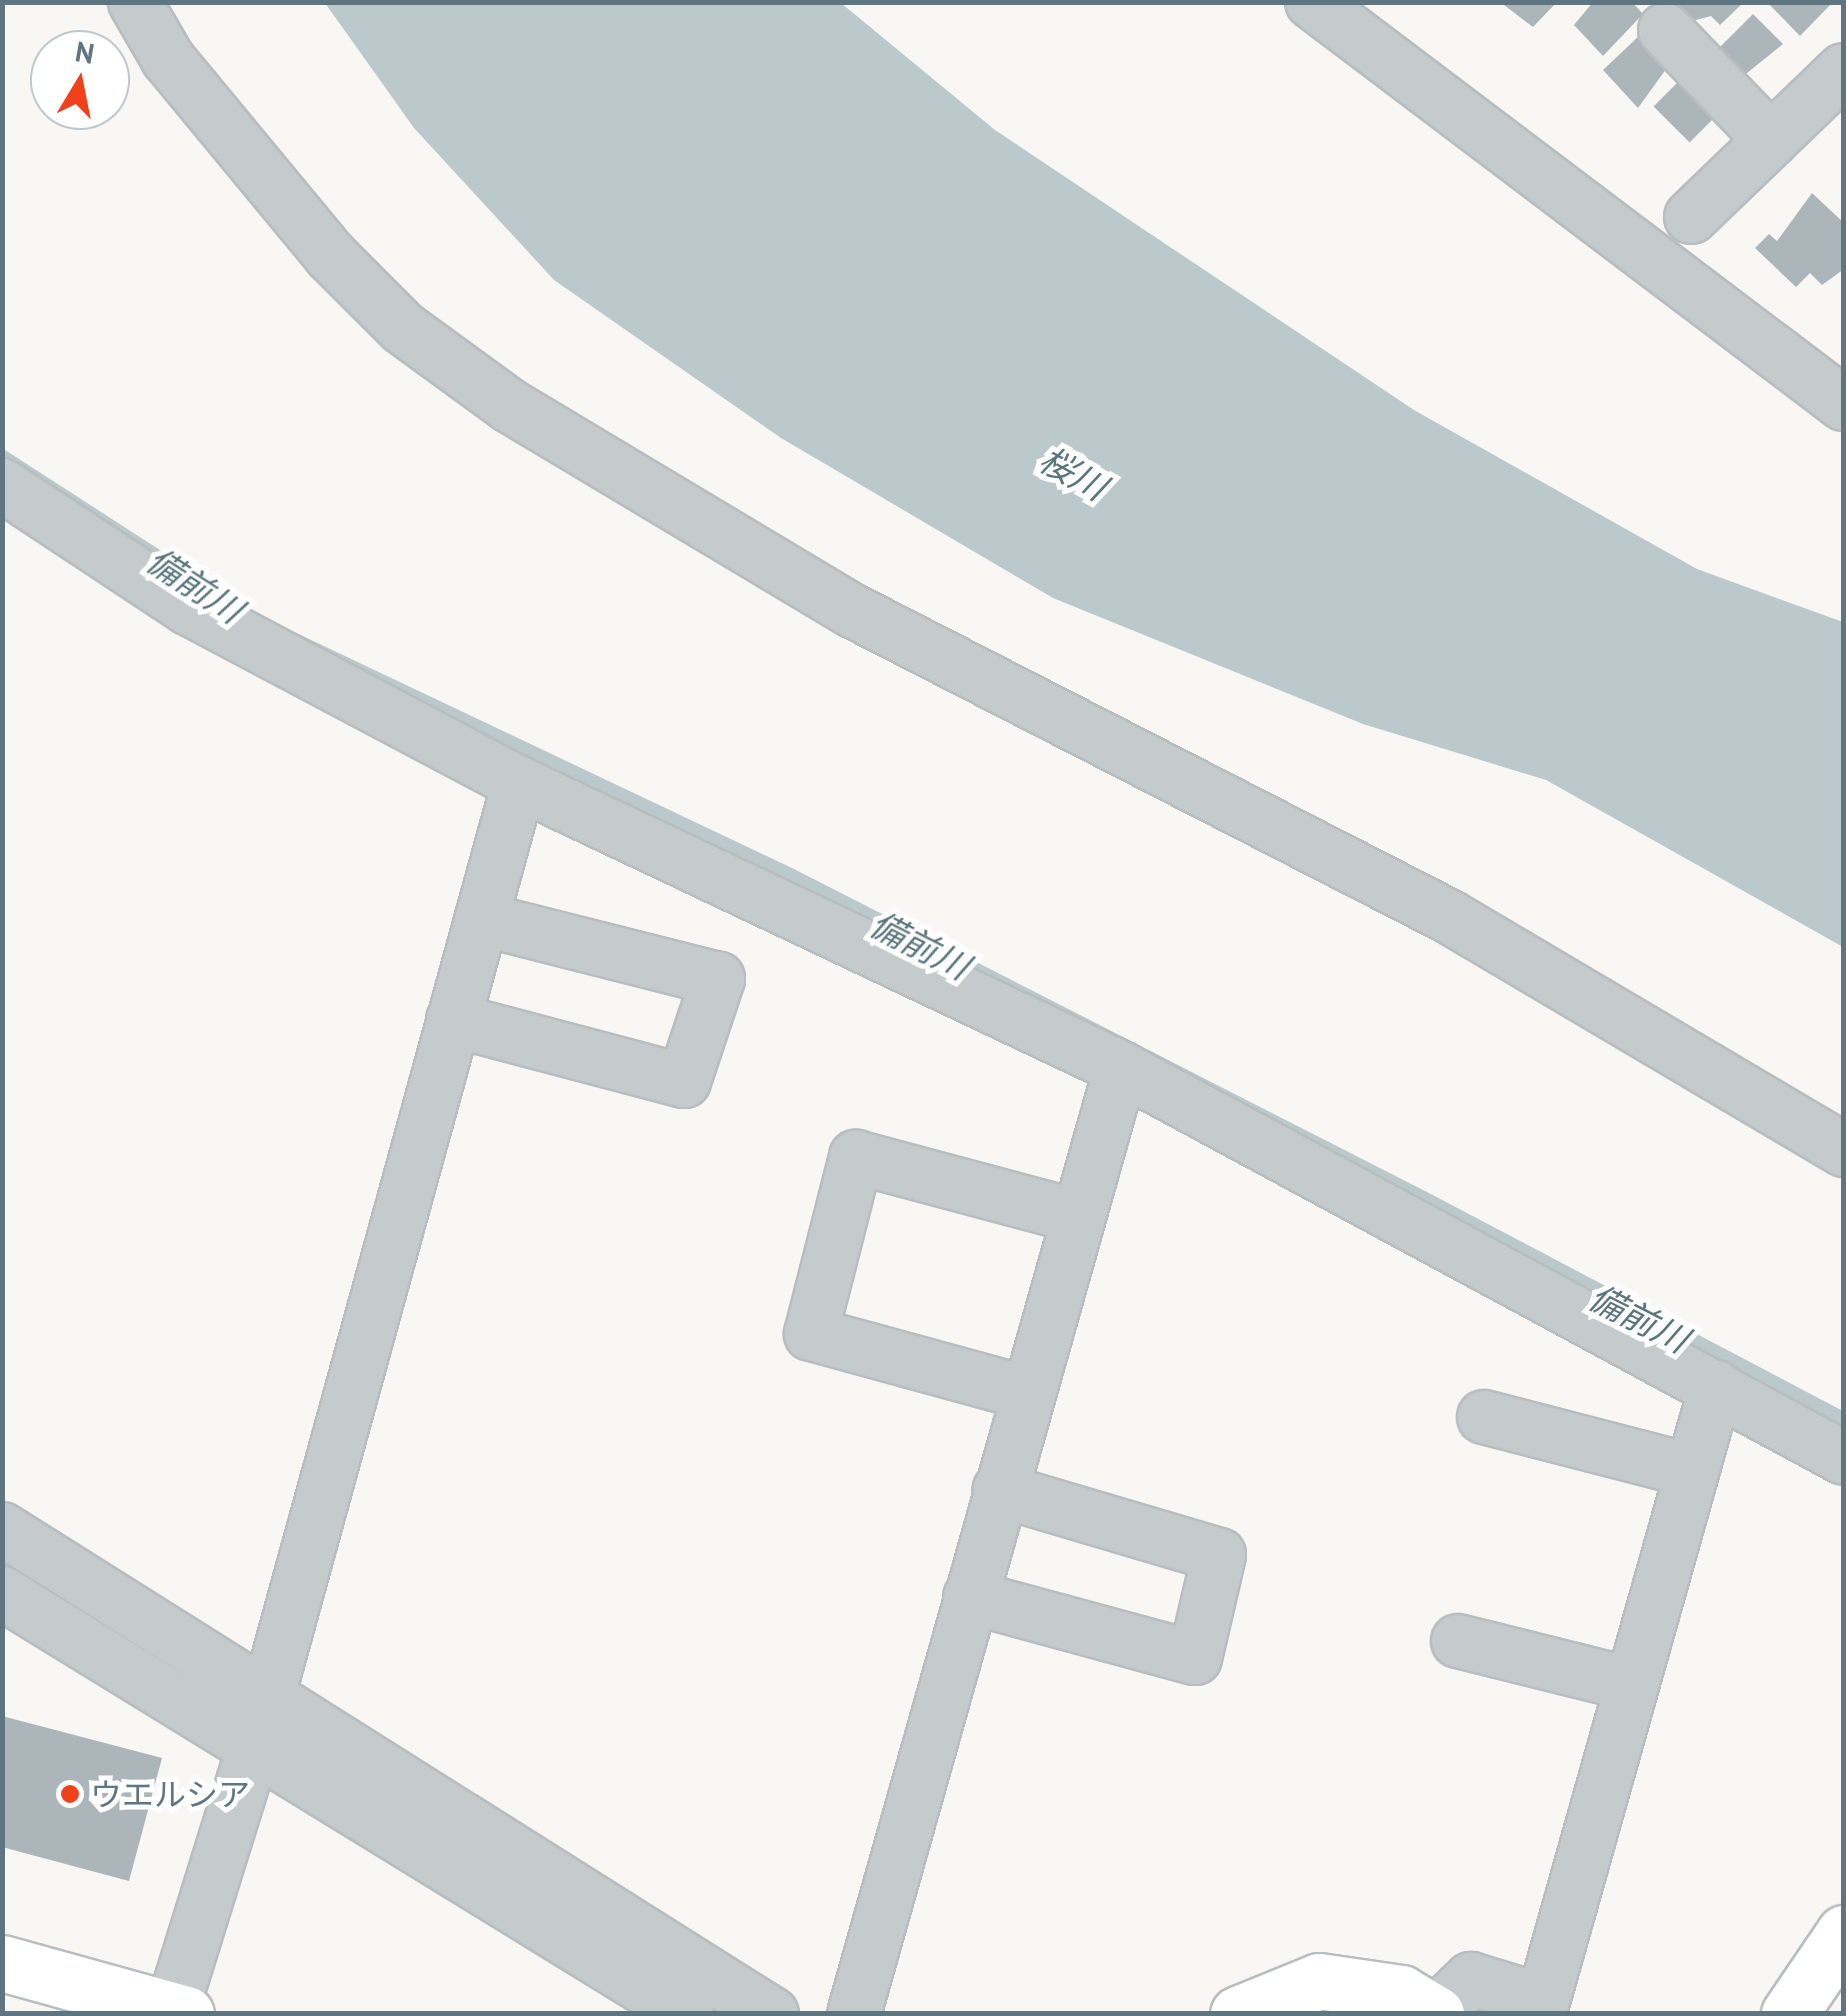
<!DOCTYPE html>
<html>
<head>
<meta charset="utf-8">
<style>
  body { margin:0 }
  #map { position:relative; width:1846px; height:2016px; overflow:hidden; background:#f8f7f4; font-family:"PT Sans","Noto Sans JP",sans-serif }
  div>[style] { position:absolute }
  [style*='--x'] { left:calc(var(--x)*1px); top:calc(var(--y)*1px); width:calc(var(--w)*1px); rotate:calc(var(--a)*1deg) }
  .water>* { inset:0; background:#bbc9cd }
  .building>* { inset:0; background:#abb5ba; transform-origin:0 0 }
  .roads { filter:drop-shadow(2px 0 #b8bdc0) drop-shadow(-2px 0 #b8bdc0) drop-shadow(0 2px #b8bdc0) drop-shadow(0 -2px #b8bdc0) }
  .minor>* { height:52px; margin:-26px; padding:0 26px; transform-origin:26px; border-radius:26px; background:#c5cacd }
  .major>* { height:55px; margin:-27.5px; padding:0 27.5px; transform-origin:27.5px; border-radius:27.5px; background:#fff }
  .highway>* { height:55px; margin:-27.5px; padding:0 27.5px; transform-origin:27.5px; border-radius:27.5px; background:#fff }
  .dots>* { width:28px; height:28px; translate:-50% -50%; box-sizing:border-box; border:5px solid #fff; border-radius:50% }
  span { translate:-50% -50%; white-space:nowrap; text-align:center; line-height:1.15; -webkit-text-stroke:10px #fff; paint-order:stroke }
  .poi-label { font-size:32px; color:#607582 }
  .left { translate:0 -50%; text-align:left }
  .water-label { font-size:35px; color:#5a767c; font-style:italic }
  .frame { position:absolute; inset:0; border:5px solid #607582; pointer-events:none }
  .north { position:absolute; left:30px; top:30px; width:100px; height:100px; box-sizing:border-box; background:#fff; border:2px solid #bfc8cd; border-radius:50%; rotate:10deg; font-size:28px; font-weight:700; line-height:40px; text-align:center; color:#607582 }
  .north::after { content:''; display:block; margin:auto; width:35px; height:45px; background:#f1411b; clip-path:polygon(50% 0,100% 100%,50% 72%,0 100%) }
</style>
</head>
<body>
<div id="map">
  <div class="water">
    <div style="clip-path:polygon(325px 3px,841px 3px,995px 130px,1414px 410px,1697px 569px,1843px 622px,1843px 947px,1546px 780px,1363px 724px,1053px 598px,781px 438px,554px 280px,414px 128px)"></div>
    <div style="clip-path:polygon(2px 448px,267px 619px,794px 869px,1427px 1192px,1843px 1411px,1843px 1435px,458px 737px,3px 472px)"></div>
  </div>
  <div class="building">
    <div style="clip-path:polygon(1500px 2px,1557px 2px,1533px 27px)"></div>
    <div style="clip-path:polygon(1593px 2px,1632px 2px,1643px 14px,1603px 56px,1574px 25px)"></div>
    <div style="clip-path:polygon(1674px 2px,1744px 2px,1720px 25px,1711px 16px,1688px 22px)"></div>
    <div style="clip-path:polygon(1767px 2px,1829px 2px,1831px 4px,1800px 36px)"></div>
    <div style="clip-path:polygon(1753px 14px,1783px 44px,1742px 77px,1713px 54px)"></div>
    <div style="clip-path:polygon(1640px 35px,1669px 65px,1638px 108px,1603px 70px)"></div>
    <div style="left:1679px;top:81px;width:51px;height:36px;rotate:45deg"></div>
    <div style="clip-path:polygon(1812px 193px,1844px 223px,1844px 269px,1822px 285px,1810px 273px,1796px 287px,1755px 248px,1769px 234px,1777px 241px)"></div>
    <div style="clip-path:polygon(2px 1716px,162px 1758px,129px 1881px,2px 1847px)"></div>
  </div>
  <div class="roads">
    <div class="minor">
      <div style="--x:135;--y:2;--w:66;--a:59.9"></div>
      <div style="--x:168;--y:59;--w:254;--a:50.4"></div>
      <div style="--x:330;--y:255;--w:103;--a:45"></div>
      <div style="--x:403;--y:328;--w:132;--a:36.1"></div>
      <div style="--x:510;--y:406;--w:400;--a:30.9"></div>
      <div style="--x:853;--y:611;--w:671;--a:27.14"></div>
      <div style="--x:1450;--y:917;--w:458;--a:30.6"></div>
      <div style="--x:1312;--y:2;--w:667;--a:37.08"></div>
      <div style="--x:1665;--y:30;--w:153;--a:46.1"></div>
      <div style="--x:1691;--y:217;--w:212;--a:-43.9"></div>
      <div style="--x:2;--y:485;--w:223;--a:33.5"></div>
      <div style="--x:188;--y:608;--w:374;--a:27.9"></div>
      <div style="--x:453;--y:1020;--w:239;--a:14.8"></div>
      <div style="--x:684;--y:1081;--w:108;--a:-71.6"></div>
      <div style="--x:718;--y:979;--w:244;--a:-165.8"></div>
      <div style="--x:1027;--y:1393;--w:224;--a:-164.7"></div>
      <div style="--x:811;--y:1334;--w:183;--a:-75.7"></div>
      <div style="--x:856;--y:1157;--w:228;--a:15"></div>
      <div style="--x:1484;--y:1417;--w:212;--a:14.5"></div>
      <div style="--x:2;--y:1529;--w:910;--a:32.21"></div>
      <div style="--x:2;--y:1593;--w:804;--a:31.57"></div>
      <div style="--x:970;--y:1597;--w:233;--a:15.2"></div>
      <div style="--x:1195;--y:1658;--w:106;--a:-76.9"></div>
      <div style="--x:1219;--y:1555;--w:229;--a:-163.5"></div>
      <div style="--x:1458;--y:1641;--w:177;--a:14"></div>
      <div style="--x:172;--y:2010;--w:275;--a:-72.7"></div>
      <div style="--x:254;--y:1747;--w:1000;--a:-74.63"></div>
      <div style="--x:519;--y:783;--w:666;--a:25.33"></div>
      <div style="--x:1121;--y:1068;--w:821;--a:28.34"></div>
      <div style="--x:1436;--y:2013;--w:49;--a:-44.2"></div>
      <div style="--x:1471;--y:1979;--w:75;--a:17"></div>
      <div style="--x:1543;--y:2001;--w:638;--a:-74.26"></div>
      <div style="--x:854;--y:2014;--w:983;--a:-74.24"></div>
    </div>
    <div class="major">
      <div style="--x:2;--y:1963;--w:191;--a:15.5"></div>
      <div style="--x:1238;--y:2014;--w:87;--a:-22.2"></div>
      <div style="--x:1319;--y:1981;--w:83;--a:8.3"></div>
      <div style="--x:1401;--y:1993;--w:41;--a:31"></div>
    </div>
    <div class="highway">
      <div style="--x:1789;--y:2014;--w:98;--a:-55.8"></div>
    </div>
  </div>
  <div class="dots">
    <div style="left:70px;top:1794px;background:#f1411b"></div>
  </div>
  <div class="poi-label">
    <span class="left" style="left:90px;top:1794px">ウエルシア</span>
  </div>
  <div class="water-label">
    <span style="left:1073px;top:473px;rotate:29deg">桜川</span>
    <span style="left:195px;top:585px;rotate:33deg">備前川</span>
    <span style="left:920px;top:945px;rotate:27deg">備前川</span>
    <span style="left:1639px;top:1318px;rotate:27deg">備前川</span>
  </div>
  <div class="frame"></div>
  <div class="north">N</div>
</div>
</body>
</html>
